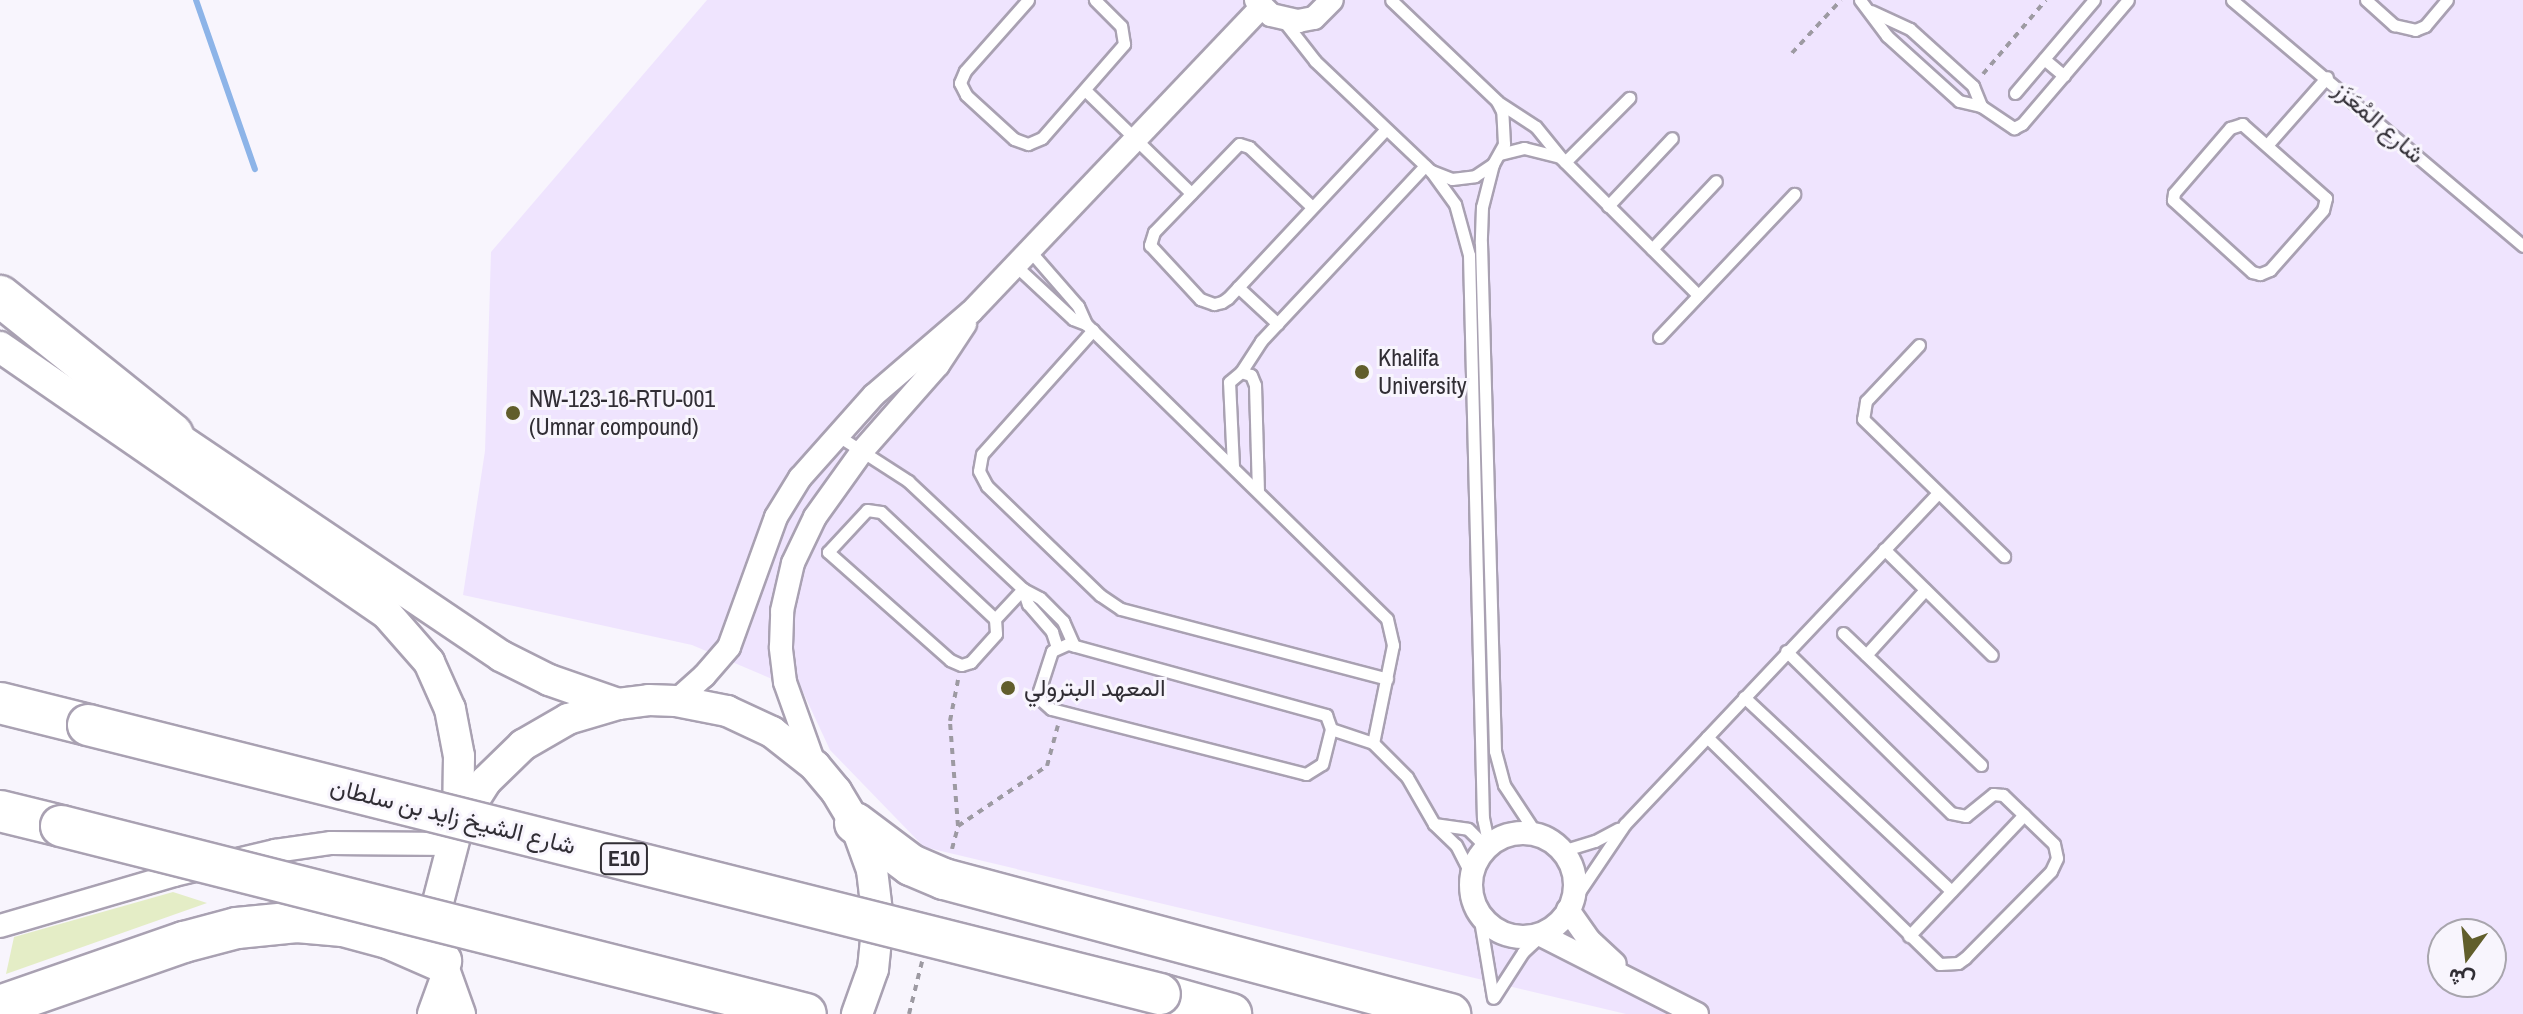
<!DOCTYPE html>
<html>
<head>
<meta charset="utf-8">
<style>
  body { margin:0 }
  #map { position:relative; width:2523px; height:1014px; overflow:hidden; background:#f8f5fd; font-family:"Archivo Narrow",Vazirmatn,sans-serif }
  div>[style] { position:absolute }
  [style*='--x'] { left:calc(var(--x)*1px); top:calc(var(--y)*1px); width:calc(var(--w)*1px); rotate:calc(var(--a)*1deg) }
  .built>* { inset:0; background:#efe4fe }
  .green>* { inset:0; background:#e4edc6 }
  .stream>* { height:6px; margin:-3px; padding:0 3px; transform-origin:3px; border-radius:3px; background:#8db4e8 }
  .path>* { height:4px; margin-top:-2px; transform-origin:0; background:repeating-linear-gradient(90deg,#9d9aa2 0 6px,transparent 0 12px) }
  .roads { filter:drop-shadow(2px 0 #a9a1b2) drop-shadow(-2px 0 #a9a1b2) drop-shadow(0 2px #a9a1b2) drop-shadow(0 -2px #a9a1b2) }
  .lane>* { height:11px; margin:-5.5px; padding:0 5.5px; transform-origin:5.5px; border-radius:5.5px; background:#fff }
  .street>* { height:22px; margin:-11px; padding:0 11px; transform-origin:11px; border-radius:11px; background:#fff }
  .street>.ring { margin:-11px; padding:0; box-sizing:content-box; background:none; border:22px solid #fff; border-radius:50% }
  .secondary>* { height:30px; margin:-15px; padding:0 15px; transform-origin:15px; border-radius:15px; background:#fff }
  .highway>* { height:40px; margin:-20px; padding:0 20px; transform-origin:20px; border-radius:20px; background:#fff }
  .bridges { filter:drop-shadow(2px 0 #a9a1b2) drop-shadow(-2px 0 #a9a1b2) drop-shadow(0 2px #a9a1b2) drop-shadow(0 -2px #a9a1b2) }
  .highway-bridge>* { height:40px; margin:-20px; padding:0 20px; transform-origin:20px; border-radius:20px; background:#fff }
  .dots>* { width:22px; height:22px; translate:-50% -50%; box-sizing:border-box; border:4px solid #f8f5fd; border-radius:50% }
  span { translate:-50% -50%; white-space:nowrap; text-align:center; line-height:1.15; -webkit-text-stroke:6px #f8f5fd; paint-order:stroke }
  .shield-label span { padding:2px 6px; background:#f8f5fd; border:2px solid; border-radius:6px; -webkit-text-stroke-width:0 }
  .shield-label { font-size:22px; color:#312e35; font-weight:700 }
  .street-label { font-size:24px; color:#312e35 }
  .poi-label { font-size:24px; color:#312e35 }
  .left { translate:0 -50%; text-align:left }
  .north { position:absolute; left:2427px; top:918px; width:80px; height:80px; box-sizing:border-box; background:#f8f5fd; border:2px solid #a8a5ad; border-radius:50%; rotate:195deg; font-size:22px; font-weight:700; line-height:32px; text-align:center; color:#312e35 }
  .north::after { content:''; display:block; margin:auto; width:28px; height:36px; background:#615e2b; clip-path:polygon(50% 0,100% 100%,50% 72%,0 100%) }
</style>
</head>
<body>
<div id="map">
  <div class="built">
    <div style="clip-path:polygon(evenodd,707px 0,2523px 0,2523px 1014px,1626px 1014px,924px 847px,830px 750px,803px 692px,692px 645px,463px 595px,485px 451px,491px 252px,707px 0,2443px 934px,2491px 934px,2491px 982px,2443px 982px,2443px 934px)"></div>
  </div>
  <div class="green">
    <div style="clip-path:polygon(173px 892px,207px 903px,6px 974px,14px 937px)"></div>
  </div>
  <div class="stream">
    <div style="--x:196;--y:0;--w:179;--a:70.8"></div>
  </div>
  <div class="path">
    <div style="--x:1792;--y:53;--w:72;--a:-47.2"></div>
    <div style="--x:1983;--y:74;--w:97;--a:-49.6"></div>
    <div style="--x:958;--y:826;--w:107;--a:-34"></div>
    <div style="--x:1047;--y:766;--w:42;--a:-75"></div>
    <div style="--x:952;--y:849;--w:24;--a:-75"></div>
    <div style="--x:958;--y:826;--w:105;--a:-94.4"></div>
    <div style="--x:950;--y:721;--w:42;--a:-79"></div>
    <div style="--x:909;--y:1014;--w:54;--a:-76"></div>
  </div>
  <div class="roads">
    <div class="lane">
      <div style="--x:1028;--y:0;--w:95;--a:131.6"></div>
      <div style="--x:965;--y:71;--w:13;--a:113"></div>
      <div style="--x:960;--y:83;--w:13;--a:63"></div>
      <div style="--x:966;--y:95;--w:65;--a:42.5"></div>
      <div style="--x:1014;--y:139;--w:15;--a:20"></div>
      <div style="--x:1028;--y:144;--w:15;--a:-23"></div>
      <div style="--x:1042;--y:138;--w:125;--a:-48.9"></div>
      <div style="--x:1124;--y:44;--w:18;--a:-99"></div>
      <div style="--x:1121;--y:26;--w:37;--a:-135"></div>
      <div style="--x:1860;--y:0;--w:45;--a:53.1"></div>
      <div style="--x:1887;--y:36;--w:97;--a:42.1"></div>
      <div style="--x:1959;--y:101;--w:23;--a:13"></div>
      <div style="--x:1981;--y:106;--w:40;--a:34"></div>
      <div style="--x:2014;--y:128;--w:9;--a:-27"></div>
      <div style="--x:2022;--y:124;--w:163;--a:-49.5"></div>
      <div style="--x:2232;--y:0;--w:381;--a:40.2"></div>
      <div style="--x:2366;--y:0;--w:38;--a:42"></div>
      <div style="--x:2394;--y:25;--w:22;--a:13"></div>
      <div style="--x:2415;--y:30;--w:11;--a:-22"></div>
      <div style="--x:2425;--y:26;--w:34;--a:-50"></div>
      <div style="--x:1871;--y:11;--w:43;--a:24.8"></div>
      <div style="--x:1910;--y:29;--w:85;--a:42.1"></div>
      <div style="--x:1973;--y:86;--w:22;--a:68"></div>
      <div style="--x:1283;--y:20;--w:52;--a:52"></div>
      <div style="--x:1315;--y:61;--w:160;--a:43.5"></div>
      <div style="--x:1431;--y:171;--w:22;--a:21"></div>
      <div style="--x:1452;--y:179;--w:23;--a:-7"></div>
      <div style="--x:1475;--y:176;--w:22;--a:-34"></div>
      <div style="--x:1493;--y:164;--w:23;--a:-61"></div>
      <div style="--x:1504;--y:144;--w:33;--a:-93"></div>
      <div style="--x:1502;--y:111;--w:11;--a:-117"></div>
      <div style="--x:1497;--y:101;--w:146;--a:-136.4"></div>
      <div style="--x:2044;--y:59;--w:26;--a:40"></div>
      <div style="--x:1085;--y:90;--w:148;--a:44.2"></div>
      <div style="--x:2015;--y:93;--w:122;--a:-49.7"></div>
      <div style="--x:1498;--y:102;--w:45;--a:33.3"></div>
      <div style="--x:1536;--y:127;--w:40;--a:51"></div>
      <div style="--x:1561;--y:158;--w:194;--a:45"></div>
      <div style="--x:2242;--y:124;--w:112;--a:41.4"></div>
      <div style="--x:2326;--y:198;--w:12;--a:104"></div>
      <div style="--x:2323;--y:210;--w:80;--a:131.5"></div>
      <div style="--x:2270;--y:270;--w:11;--a:158"></div>
      <div style="--x:2260;--y:274;--w:8;--a:-166"></div>
      <div style="--x:2252;--y:272;--w:107;--a:-137.7"></div>
      <div style="--x:2173;--y:200;--w:7;--a:-82"></div>
      <div style="--x:2174;--y:193;--w:86;--a:-49.3"></div>
      <div style="--x:2230;--y:128;--w:13;--a:-18"></div>
      <div style="--x:2268;--y:144;--w:89;--a:-48.6"></div>
      <div style="--x:1500;--y:154;--w:25;--a:-14"></div>
      <div style="--x:1524;--y:148;--w:34;--a:14"></div>
      <div style="--x:1565;--y:162;--w:91;--a:-45"></div>
      <div style="--x:1493;--y:164;--w:44;--a:104.3"></div>
      <div style="--x:1482;--y:207;--w:36;--a:92"></div>
      <div style="--x:1481;--y:243;--w:508;--a:88.42"></div>
      <div style="--x:1495;--y:751;--w:35;--a:75"></div>
      <div style="--x:1504;--y:785;--w:60;--a:56.6"></div>
      <div style="--x:1431;--y:171;--w:41;--a:54"></div>
      <div style="--x:1455;--y:204;--w:53;--a:74.6"></div>
      <div style="--x:1469;--y:255;--w:563;--a:88.58"></div>
      <div style="--x:1483;--y:818;--w:29;--a:78"></div>
      <div style="--x:1608;--y:206;--w:93;--a:-46.7"></div>
      <div style="--x:1312;--y:207;--w:87;--a:-136.4"></div>
      <div style="--x:1249;--y:147;--w:10;--a:-163"></div>
      <div style="--x:1239;--y:144;--w:122;--a:134"></div>
      <div style="--x:1154;--y:232;--w:14;--a:107"></div>
      <div style="--x:1150;--y:245;--w:74;--a:47.2"></div>
      <div style="--x:1200;--y:299;--w:15;--a:20"></div>
      <div style="--x:1214;--y:304;--w:8;--a:-14"></div>
      <div style="--x:1222;--y:302;--w:7;--a:-34"></div>
      <div style="--x:1228;--y:298;--w:231;--a:-46.9"></div>
      <div style="--x:1652;--y:249;--w:93;--a:-46.7"></div>
      <div style="--x:1030;--y:251;--w:73;--a:48.9"></div>
      <div style="--x:1078;--y:306;--w:20;--a:66"></div>
      <div style="--x:1016;--y:266;--w:78;--a:42.9"></div>
      <div style="--x:1073;--y:319;--w:14;--a:21"></div>
      <div style="--x:1086;--y:324;--w:421;--a:44.4"></div>
      <div style="--x:1387;--y:619;--w:27;--a:77"></div>
      <div style="--x:1393;--y:645;--w:100;--a:101.5"></div>
      <div style="--x:1373;--y:743;--w:48;--a:45"></div>
      <div style="--x:1407;--y:777;--w:54;--a:60.1"></div>
      <div style="--x:1434;--y:824;--w:30;--a:44"></div>
      <div style="--x:1456;--y:845;--w:34;--a:63"></div>
      <div style="--x:1238;--y:287;--w:54;--a:42.8"></div>
      <div style="--x:1093;--y:330;--w:166;--a:131.8"></div>
      <div style="--x:982;--y:454;--w:17;--a:100"></div>
      <div style="--x:979;--y:471;--w:17;--a:62"></div>
      <div style="--x:987;--y:486;--w:157;--a:44"></div>
      <div style="--x:1100;--y:595;--w:25;--a:34"></div>
      <div style="--x:1121;--y:609;--w:275;--a:14.7"></div>
      <div style="--x:1659;--y:337;--w:197;--a:-46.6"></div>
      <div style="--x:1919;--y:345;--w:77;--a:133.4"></div>
      <div style="--x:1866;--y:401;--w:18;--a:99"></div>
      <div style="--x:1863;--y:419;--w:197;--a:44.2"></div>
      <div style="--x:1241;--y:372;--w:37;--a:-57"></div>
      <div style="--x:1261;--y:341;--w:240;--a:-46.9"></div>
      <div style="--x:837;--y:435;--w:85;--a:32.9"></div>
      <div style="--x:908;--y:481;--w:158;--a:43.2"></div>
      <div style="--x:1023;--y:589;--w:19;--a:28"></div>
      <div style="--x:1040;--y:598;--w:33;--a:45"></div>
      <div style="--x:1063;--y:621;--w:27;--a:66"></div>
      <div style="--x:1233;--y:466;--w:84;--a:-92.7"></div>
      <div style="--x:1229;--y:382;--w:16;--a:-40"></div>
      <div style="--x:1241;--y:372;--w:10;--a:17"></div>
      <div style="--x:1251;--y:375;--w:11;--a:68"></div>
      <div style="--x:1255;--y:385;--w:105;--a:88.4"></div>
      <div style="--x:867;--y:510;--w:14;--a:8"></div>
      <div style="--x:881;--y:512;--w:156;--a:43.2"></div>
      <div style="--x:995;--y:619;--w:15;--a:86"></div>
      <div style="--x:996;--y:634;--w:38;--a:132"></div>
      <div style="--x:971;--y:662;--w:10;--a:163"></div>
      <div style="--x:961;--y:665;--w:12;--a:-156"></div>
      <div style="--x:950;--y:660;--w:163;--a:-138.5"></div>
      <div style="--x:828;--y:552;--w:57;--a:-47.1"></div>
      <div style="--x:1884;--y:549;--w:151;--a:44.5"></div>
      <div style="--x:1023;--y:589;--w:16;--a:72"></div>
      <div style="--x:1028;--y:604;--w:37;--a:49"></div>
      <div style="--x:1052;--y:632;--w:16;--a:72"></div>
      <div style="--x:995;--y:619;--w:41;--a:-47"></div>
      <div style="--x:1843;--y:633;--w:191;--a:43.7"></div>
      <div style="--x:1068;--y:644;--w:268;--a:15.4"></div>
      <div style="--x:1326;--y:715;--w:15;--a:70"></div>
      <div style="--x:1331;--y:729;--w:36;--a:104"></div>
      <div style="--x:1322;--y:764;--w:19;--a:148"></div>
      <div style="--x:1306;--y:774;--w:263;--a:-165.7"></div>
      <div style="--x:1051;--y:709;--w:15;--a:-138"></div>
      <div style="--x:1040;--y:699;--w:8;--a:-97"></div>
      <div style="--x:1039;--y:691;--w:42;--a:-72"></div>
      <div style="--x:1052;--y:651;--w:17;--a:-24"></div>
      <div style="--x:1866;--y:655;--w:88;--a:-47.8"></div>
      <div style="--x:1744;--y:697;--w:284;--a:43.1"></div>
      <div style="--x:1331;--y:729;--w:44;--a:18.4"></div>
      <div style="--x:1707;--y:737;--w:325;--a:44.3"></div>
      <div style="--x:1940;--y:964;--w:18;--a:-3"></div>
      <div style="--x:1958;--y:963;--w:9;--a:-36"></div>
      <div style="--x:1965;--y:958;--w:122;--a:-45.3"></div>
      <div style="--x:2051;--y:871;--w:14;--a:-65"></div>
      <div style="--x:2057;--y:858;--w:14;--a:-102"></div>
      <div style="--x:2054;--y:844;--w:71;--a:-136.1"></div>
      <div style="--x:2003;--y:795;--w:10;--a:-174"></div>
      <div style="--x:1993;--y:794;--w:35;--a:141"></div>
      <div style="--x:1966;--y:816;--w:15;--a:-169"></div>
      <div style="--x:1951;--y:813;--w:231;--a:-135.5"></div>
      <div style="--x:1434;--y:824;--w:34;--a:8"></div>
      <div style="--x:1468;--y:829;--w:25;--a:45"></div>
      <div style="--x:1562;--y:851;--w:34;--a:-17"></div>
      <div style="--x:1595;--y:841;--w:26;--a:-28"></div>
      <div style="--x:1573;--y:901;--w:93;--a:-56"></div>
      <div style="--x:1625;--y:824;--w:454;--a:-46.6"></div>
      <div style="--x:1479;--y:914;--w:85;--a:80.5"></div>
      <div style="--x:1909;--y:936;--w:167;--a:-46.5"></div>
      <div style="--x:1494;--y:997;--w:54;--a:-57.2"></div>
      <div style="--x:1523;--y:952;--w:25;--a:-43"></div>
    </div>
    <div class="street">
      <div style="--x:1256;--y:0;--w:21;--a:45"></div>
      <div style="--x:1271;--y:15;--w:28;--a:13"></div>
      <div style="--x:1298;--y:21;--w:16;--a:-11"></div>
      <div style="--x:1314;--y:18;--w:25;--a:-45"></div>
      <div style="--x:676;--y:701;--w:38;--a:-42"></div>
      <div style="--x:704;--y:676;--w:38;--a:-49"></div>
      <div style="--x:729;--y:647;--w:138;--a:-70.1"></div>
      <div style="--x:776;--y:517;--w:46;--a:-58.4"></div>
      <div style="--x:800;--y:478;--w:111;--a:-48.3"></div>
      <div style="--x:874;--y:395;--w:128;--a:-40.6"></div>
      <div style="--x:971;--y:312;--w:420;--a:-46.4"></div>
      <div style="--x:815;--y:766;--w:89;--a:-109.7"></div>
      <div style="--x:785;--y:682;--w:35;--a:-97"></div>
      <div style="--x:781;--y:647;--w:36;--a:-88"></div>
      <div style="--x:782;--y:611;--w:49;--a:-77.1"></div>
      <div style="--x:793;--y:563;--w:51;--a:-64.4"></div>
      <div style="--x:815;--y:517;--w:82;--a:-54.4"></div>
      <div style="--x:863;--y:450;--w:113;--a:-48.6"></div>
      <div style="--x:938;--y:365;--w:49;--a:-56.6"></div>
      <div class="ring" style="left:1471px;top:833px;width:82px;height:82px"></div>
      <div style="--x:1568;--y:910;--w:37;--a:55"></div>
      <div style="--x:1589;--y:940;--w:35;--a:43"></div>
      <div style="--x:0;--y:926;--w:181;--a:-16.3"></div>
      <div style="--x:174;--y:875;--w:104;--a:-13.4"></div>
      <div style="--x:275;--y:851;--w:57;--a:-8.1"></div>
      <div style="--x:331;--y:843;--w:120;--a:0.5"></div>
      <div style="--x:1541;--y:935;--w:175;--a:26.9"></div>
    </div>
    <div class="secondary">
      <div style="--x:0;--y:347;--w:470;--a:34.6"></div>
      <div style="--x:387;--y:614;--w:64;--a:48.8"></div>
      <div style="--x:429;--y:662;--w:51;--a:65.9"></div>
      <div style="--x:450;--y:709;--w:48;--a:79.2"></div>
      <div style="--x:459;--y:756;--w:69;--a:90.8"></div>
      <div style="--x:172;--y:434;--w:397;--a:34"></div>
      <div style="--x:501;--y:656;--w:54;--a:26.6"></div>
      <div style="--x:549;--y:680;--w:73;--a:19.2"></div>
      <div style="--x:433;--y:1014;--w:37;--a:-70"></div>
      <div style="--x:460;--y:1014;--w:56;--a:-109.7"></div>
      <div style="--x:441;--y:961;--w:59;--a:-92.9"></div>
      <div style="--x:438;--y:902;--w:80;--a:-75.4"></div>
      <div style="--x:458;--y:825;--w:52;--a:-57.5"></div>
      <div style="--x:486;--y:781;--w:52;--a:-44.2"></div>
      <div style="--x:523;--y:745;--w:52;--a:-30"></div>
      <div style="--x:568;--y:719;--w:52;--a:-16.7"></div>
      <div style="--x:618;--y:704;--w:31;--a:-7"></div>
      <div style="--x:649;--y:700;--w:27;--a:2"></div>
      <div style="--x:676;--y:701;--w:52;--a:11.1"></div>
      <div style="--x:727;--y:711;--w:50;--a:25"></div>
      <div style="--x:772;--y:732;--w:55;--a:38.3"></div>
      <div style="--x:815;--y:766;--w:33;--a:50"></div>
      <div style="--x:836;--y:791;--w:37;--a:59"></div>
      <div style="--x:855;--y:823;--w:50;--a:70.1"></div>
      <div style="--x:872;--y:870;--w:50;--a:83.2"></div>
      <div style="--x:878;--y:920;--w:49;--a:95.8"></div>
      <div style="--x:873;--y:969;--w:48;--a:109.6"></div>
    </div>
    <div class="highway">
      <div style="--x:0;--y:296;--w:221;--a:38.7"></div>
      <div style="--x:0;--y:703;--w:91;--a:14"></div>
      <div style="--x:0;--y:811;--w:63;--a:13.8"></div>
      <div style="--x:855;--y:823;--w:70;--a:36.9"></div>
      <div style="--x:911;--y:865;--w:36;--a:23"></div>
      <div style="--x:944;--y:879;--w:524;--a:14.94"></div>
      <div style="--x:1160;--y:994;--w:74;--a:15.7"></div>
      <div style="--x:0;--y:1006;--w:195;--a:-19.2"></div>
      <div style="--x:184;--y:942;--w:55;--a:-14.8"></div>
      <div style="--x:237;--y:928;--w:60;--a:-5.7"></div>
      <div style="--x:297;--y:922;--w:46;--a:5"></div>
      <div style="--x:343;--y:926;--w:47;--a:14.9"></div>
      <div style="--x:388;--y:938;--w:58;--a:23.5"></div>
    </div>
  </div>
  <div class="bridges">
    <div class="highway-bridge">
      <div style="--x:88;--y:725;--w:1105;--a:14.09"></div>
      <div style="--x:61;--y:826;--w:768;--a:14.16"></div>
    </div>
  </div>
  <div class="dots">
    <div style="left:1362px;top:372px;background:#615e2b"></div>
    <div style="left:513px;top:413px;background:#615e2b"></div>
    <div style="left:1008px;top:688px;background:#615e2b"></div>
  </div>
  <div class="shield-label">
    <span style="left:624px;top:859px">E10</span>
  </div>
  <div class="street-label">
    <span style="left:2379px;top:122px;rotate:41deg">شارع المُعَزَز</span>
    <span style="left:453px;top:816px;rotate:14deg">شارع الشيخ زايد بن سلطان</span>
  </div>
  <div class="poi-label">
    <span class="left" style="left:1378px;top:372px">Khalifa<br>University</span>
    <span class="left" style="left:529px;top:413px">NW-123-16-RTU-001<br>(Umnar compound)</span>
    <span class="left" style="left:1024px;top:688px">المعهد البترولي</span>
  </div>
  <div class="north">ش</div>
</div>
</body>
</html>
